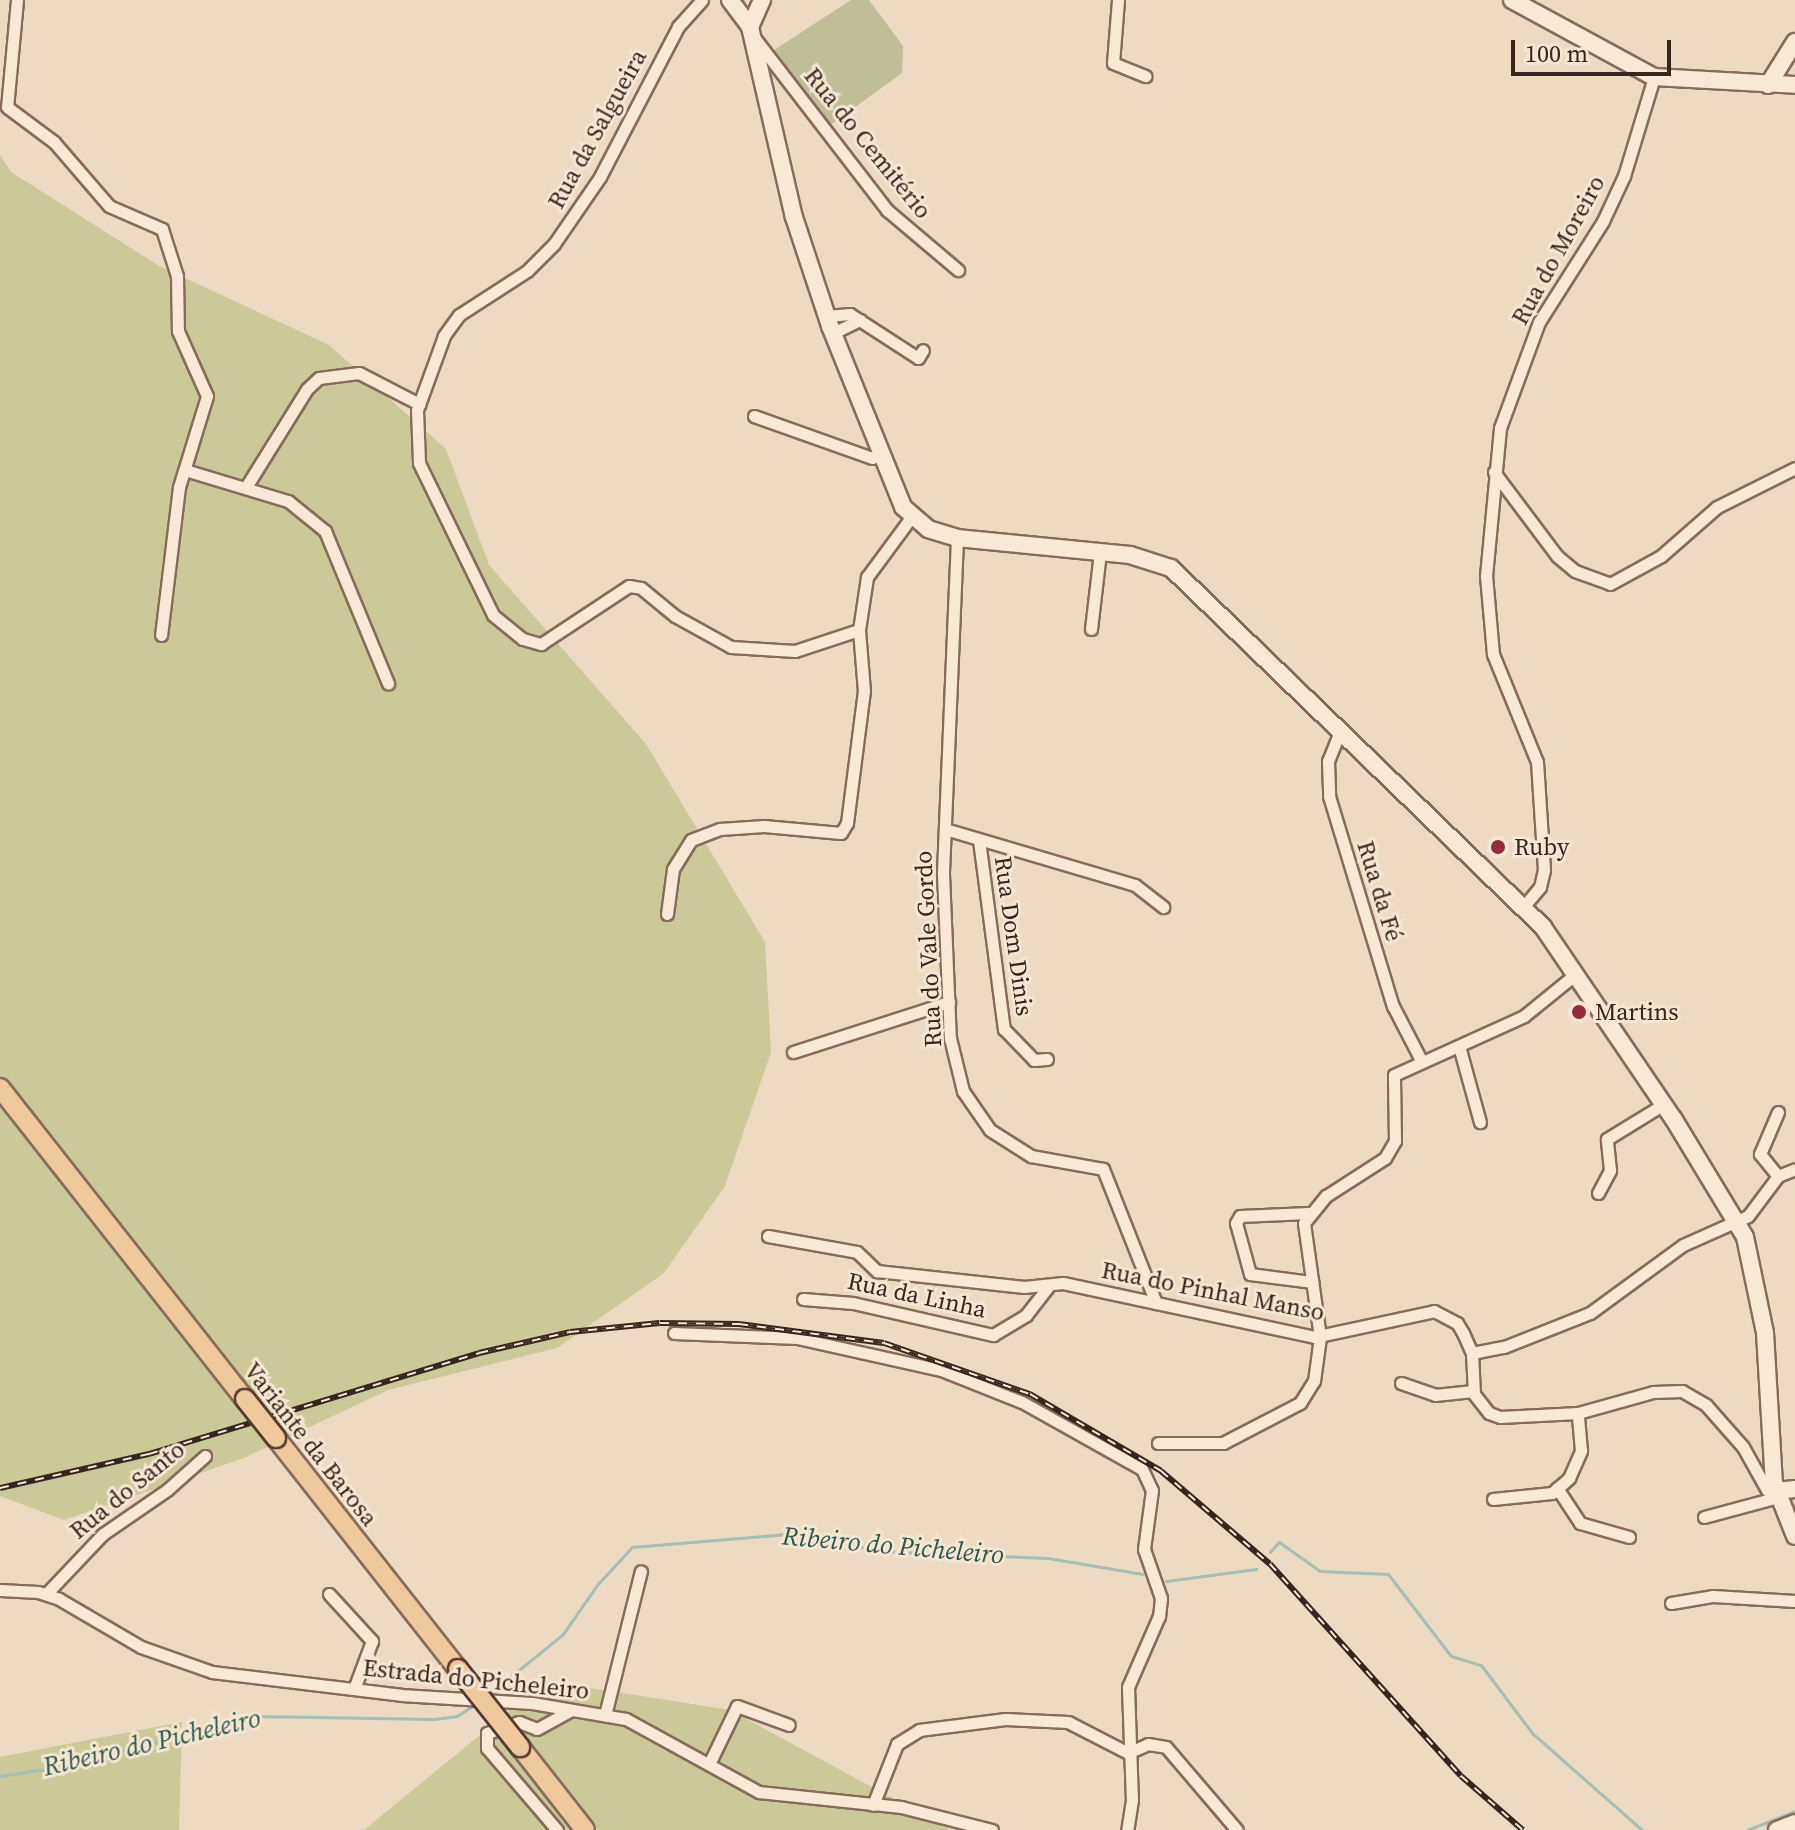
<!DOCTYPE html>
<html>
<head>
<meta charset="utf-8">
<style>
  body { margin:0 }
  #map { position:relative; width:1795px; height:1830px; overflow:hidden; background:#ecdac3; font-family:"Source Serif 4",serif }
  div>[style] { position:absolute }
  [style*='--x'] { left:calc(var(--x)*1px); top:calc(var(--y)*1px); width:calc(var(--w)*1px); rotate:calc(var(--a)*1deg) }
  .green>* { inset:0; background:#cac997 }
  .cemetery>* { inset:0; background:#bfbe96 }
  .stream>* { height:3px; margin:-1.5px; padding:0 1.5px; transform-origin:1.5px; border-radius:1.5px; background:#a5bfb4 }
  .roads { filter:drop-shadow(2px 0 #866c5a) drop-shadow(-2px 0 #866c5a) drop-shadow(0 2px #866c5a) drop-shadow(0 -2px #866c5a) }
  .street>* { height:11px; margin:-5.5px; padding:0 5.5px; transform-origin:5.5px; border-radius:5.5px; background:#f8e9d6 }
  .secondary>* { height:16px; margin:-8px; padding:0 8px; transform-origin:8px; border-radius:8px; background:#f8e9d6 }
  .primary>* { height:18px; margin:-9px; padding:0 9px; transform-origin:9px; border-radius:9px; background:#efc99c }
  .rail>* { height:6px; margin-top:-3px; transform-origin:0; background:repeating-linear-gradient(90deg,#f4e6d2 0 9px,#36261e 0 18px); box-sizing:border-box; border-block:2px solid #36261e }
  .bridges { filter:drop-shadow(2px 0 #543b2f) drop-shadow(-2px 0 #543b2f) drop-shadow(0 2px #543b2f) drop-shadow(0 -2px #543b2f) }
  .primary-bridge>* { height:18px; margin:-9px; padding:0 9px; transform-origin:9px; border-radius:9px; background:#efc99c }
  .dots>* { width:22px; height:22px; translate:-50% -50%; box-sizing:border-box; border:4px solid #f4e6d2; border-radius:50% }
  span { translate:-50% -50%; white-space:nowrap; text-align:center; line-height:1.15; -webkit-text-stroke:6px #f4e6d2; paint-order:stroke }
  .street-label { font-size:24px; color:#36261e }
  .poi-label { font-size:24px; color:#36261e }
  .left { translate:0 -50%; text-align:left }
  .water-label { font-size:26px; color:#2e564e; font-style:italic }
  .scale { position:absolute; left:1511px; top:40px; width:160px; height:36px; box-sizing:border-box; border:4px solid #36261e; border-top:0; padding-left:10px; font-size:24px; line-height:28px; white-space:nowrap; color:#36261e; -webkit-text-stroke:6px #f4e6d2; paint-order:stroke }
</style>
</head>
<body>
<div id="map">
  <div class="green">
    <div style="clip-path:polygon(0 155px,11px 172px,159px 266px,329px 345px,446px 449px,489px 565px,646px 744px,765px 942px,771px 1052px,725px 1186px,664px 1273px,557px 1348px,388px 1390px,244px 1458px,64px 1520px,0 1496px)"></div>
    <div style="clip-path:polygon(546px 1681px,730px 1710px,951px 1830px,364px 1830px)"></div>
    <div style="clip-path:polygon(182px 1722px,179px 1830px,0 1830px,0 1757px)"></div>
  </div>
  <div class="cemetery">
    <div style="clip-path:polygon(851px 0,869px 0,903px 46px,902px 73px,829px 126px,774px 50px)"></div>
  </div>
  <div class="stream">
    <div style="--x:1270;--y:1552;--w:13;--a:-48"></div>
    <div style="--x:1279;--y:1542;--w:50;--a:35.3"></div>
    <div style="--x:1320;--y:1571;--w:68;--a:2.5"></div>
    <div style="--x:1388;--y:1574;--w:103;--a:52.5"></div>
    <div style="--x:1451;--y:1656;--w:31;--a:17"></div>
    <div style="--x:1481;--y:1665;--w:85;--a:53.1"></div>
    <div style="--x:1532;--y:1733;--w:147;--a:41.4"></div>
    <div style="--x:1166;--y:1581;--w:91;--a:-7.6"></div>
    <div style="--x:487;--y:1696;--w:98;--a:-39.2"></div>
    <div style="--x:563;--y:1634;--w:60;--a:-55.2"></div>
    <div style="--x:597;--y:1585;--w:52;--a:-47.4"></div>
    <div style="--x:632;--y:1547;--w:167;--a:-4.8"></div>
    <div style="--x:798;--y:1533;--w:84;--a:12.4"></div>
    <div style="--x:880;--y:1551;--w:168;--a:2.4"></div>
    <div style="--x:1048;--y:1558;--w:96;--a:9.6"></div>
    <div style="--x:0;--y:1776;--w:72;--a:-8.8"></div>
    <div style="--x:71;--y:1765;--w:185;--a:-15.4"></div>
    <div style="--x:249;--y:1716;--w:185;--a:0.9"></div>
    <div style="--x:434;--y:1719;--w:23;--a:-7"></div>
    <div style="--x:457;--y:1716;--w:20;--a:-33"></div>
    <div style="--x:1747;--y:1830;--w:52;--a:-21.6"></div>
  </div>
  <div class="roads">
    <div class="street">
      <div style="--x:17;--y:0;--w:107;--a:95.3"></div>
      <div style="--x:7;--y:107;--w:59;--a:36.7"></div>
      <div style="--x:54;--y:142;--w:84;--a:49.3"></div>
      <div style="--x:109;--y:206;--w:58;--a:23.5"></div>
      <div style="--x:162;--y:229;--w:49;--a:72.3"></div>
      <div style="--x:177;--y:276;--w:55;--a:89"></div>
      <div style="--x:178;--y:331;--w:71;--a:66"></div>
      <div style="--x:207;--y:396;--w:95;--a:107.1"></div>
      <div style="--x:179;--y:487;--w:149;--a:96.9"></div>
      <div style="--x:702;--y:0;--w:36;--a:132"></div>
      <div style="--x:678;--y:27;--w:169;--a:117.5"></div>
      <div style="--x:600;--y:177;--w:81;--a:124.5"></div>
      <div style="--x:554;--y:244;--w:38;--a:135"></div>
      <div style="--x:527;--y:271;--w:81;--a:147.1"></div>
      <div style="--x:459;--y:315;--w:26;--a:126"></div>
      <div style="--x:444;--y:336;--w:79;--a:110"></div>
      <div style="--x:417;--y:410;--w:53;--a:87.8"></div>
      <div style="--x:419;--y:463;--w:169;--a:64"></div>
      <div style="--x:493;--y:615;--w:38;--a:39"></div>
      <div style="--x:523;--y:639;--w:19;--a:16"></div>
      <div style="--x:541;--y:644;--w:105;--a:-33.4"></div>
      <div style="--x:629;--y:586;--w:12;--a:9"></div>
      <div style="--x:641;--y:588;--w:44;--a:39.5"></div>
      <div style="--x:675;--y:616;--w:64;--a:29"></div>
      <div style="--x:731;--y:647;--w:64;--a:3.6"></div>
      <div style="--x:795;--y:651;--w:67;--a:-18.2"></div>
      <div style="--x:1118;--y:0;--w:63;--a:94.5"></div>
      <div style="--x:1113;--y:63;--w:35;--a:22"></div>
      <div style="--x:753;--y:36;--w:220;--a:52.4"></div>
      <div style="--x:887;--y:210;--w:93;--a:40.2"></div>
      <div style="--x:827;--y:316;--w:23;--a:-5"></div>
      <div style="--x:850;--y:314;--w:81;--a:32.9"></div>
      <div style="--x:918;--y:358;--w:9;--a:-58"></div>
      <div style="--x:833;--y:333;--w:30;--a:-26"></div>
      <div style="--x:754;--y:416;--w:125;--a:19.6"></div>
      <div style="--x:872;--y:458;--w:9;--a:-21"></div>
      <div style="--x:185;--y:470;--w:108;--a:16.8"></div>
      <div style="--x:288;--y:501;--w:48;--a:39"></div>
      <div style="--x:325;--y:531;--w:165;--a:67.5"></div>
      <div style="--x:1494;--y:472;--w:105;--a:53.1"></div>
      <div style="--x:1557;--y:556;--w:23;--a:40"></div>
      <div style="--x:1575;--y:571;--w:37;--a:20"></div>
      <div style="--x:1610;--y:584;--w:58;--a:-28.8"></div>
      <div style="--x:1661;--y:556;--w:74;--a:-41.2"></div>
      <div style="--x:1717;--y:507;--w:87;--a:-26.6"></div>
      <div style="--x:246;--y:487;--w:115;--a:-58.1"></div>
      <div style="--x:307;--y:389;--w:16;--a:-43"></div>
      <div style="--x:319;--y:378;--w:40;--a:-7.1"></div>
      <div style="--x:359;--y:373;--w:68;--a:27.3"></div>
      <div style="--x:957;--y:538;--w:336;--a:92.4"></div>
      <div style="--x:943;--y:874;--w:164;--a:87.6"></div>
      <div style="--x:950;--y:1038;--w:55;--a:76.2"></div>
      <div style="--x:963;--y:1091;--w:47;--a:55.3"></div>
      <div style="--x:990;--y:1130;--w:49;--a:32.4"></div>
      <div style="--x:1031;--y:1156;--w:73;--a:10.2"></div>
      <div style="--x:1103;--y:1169;--w:144;--a:68.4"></div>
      <div style="--x:1091;--y:629;--w:78;--a:-83.3"></div>
      <div style="--x:1341;--y:729;--w:35;--a:112"></div>
      <div style="--x:1328;--y:761;--w:35;--a:88"></div>
      <div style="--x:1329;--y:796;--w:220;--a:73.1"></div>
      <div style="--x:1393;--y:1006;--w:63;--a:62.6"></div>
      <div style="--x:945;--y:829;--w:198;--a:16.4"></div>
      <div style="--x:1135;--y:885;--w:36;--a:38"></div>
      <div style="--x:979;--y:840;--w:191;--a:82.5"></div>
      <div style="--x:1004;--y:1029;--w:43;--a:45.9"></div>
      <div style="--x:1034;--y:1060;--w:13;--a:-4"></div>
      <div style="--x:1524;--y:906;--w:25;--a:-50"></div>
      <div style="--x:1540;--y:887;--w:17;--a:-77"></div>
      <div style="--x:1544;--y:870;--w:108;--a:-93.7"></div>
      <div style="--x:1537;--y:762;--w:117;--a:-112.2"></div>
      <div style="--x:1493;--y:654;--w:78;--a:-95.1"></div>
      <div style="--x:1486;--y:576;--w:149;--a:-84.6"></div>
      <div style="--x:1500;--y:428;--w:113;--a:-69.8"></div>
      <div style="--x:1539;--y:322;--w:120;--a:-57.6"></div>
      <div style="--x:1603;--y:221;--w:50;--a:-65"></div>
      <div style="--x:1624;--y:176;--w:103;--a:-73.1"></div>
      <div style="--x:667;--y:914;--w:45;--a:-82.4"></div>
      <div style="--x:673;--y:869;--w:34;--a:-58"></div>
      <div style="--x:691;--y:840;--w:31;--a:-21"></div>
      <div style="--x:720;--y:829;--w:44;--a:-3.9"></div>
      <div style="--x:764;--y:826;--w:77;--a:5.2"></div>
      <div style="--x:841;--y:833;--w:12;--a:-59"></div>
      <div style="--x:847;--y:823;--w:133;--a:-82.7"></div>
      <div style="--x:864;--y:691;--w:61;--a:-94.7"></div>
      <div style="--x:859;--y:630;--w:54;--a:-81.4"></div>
      <div style="--x:867;--y:577;--w:76;--a:-53.6"></div>
      <div style="--x:1459;--y:1046;--w:79;--a:74.6"></div>
      <div style="--x:793;--y:1052;--w:164;--a:-17.8"></div>
      <div style="--x:1778;--y:1112;--w:46;--a:113.2"></div>
      <div style="--x:1760;--y:1154;--w:28;--a:51"></div>
      <div style="--x:1598;--y:1193;--w:26;--a:-62"></div>
      <div style="--x:1610;--y:1170;--w:31;--a:-96"></div>
      <div style="--x:1607;--y:1139;--w:67;--a:-31.6"></div>
      <div style="--x:1308;--y:1213;--w:68;--a:177.5"></div>
      <div style="--x:1240;--y:1216;--w:8;--a:120"></div>
      <div style="--x:1236;--y:1223;--w:53;--a:74.6"></div>
      <div style="--x:1250;--y:1274;--w:63;--a:7.4"></div>
      <div style="--x:768;--y:1236;--w:90;--a:10.2"></div>
      <div style="--x:857;--y:1252;--w:28;--a:44"></div>
      <div style="--x:877;--y:1271;--w:148;--a:6.2"></div>
      <div style="--x:1024;--y:1287;--w:39;--a:-6"></div>
      <div style="--x:1063;--y:1283;--w:257;--a:12.1"></div>
      <div style="--x:1314;--y:1337;--w:123;--a:-12.2"></div>
      <div style="--x:1434;--y:1311;--w:26;--a:28"></div>
      <div style="--x:1457;--y:1323;--w:12;--a:59"></div>
      <div style="--x:1463;--y:1333;--w:22;--a:66"></div>
      <div style="--x:1472;--y:1353;--w:41;--a:87.2"></div>
      <div style="--x:1474;--y:1394;--w:24;--a:52"></div>
      <div style="--x:1489;--y:1413;--w:12;--a:20"></div>
      <div style="--x:1500;--y:1417;--w:78;--a:-2.9"></div>
      <div style="--x:1578;--y:1413;--w:78;--a:-15.6"></div>
      <div style="--x:1653;--y:1392;--w:29;--a:-2"></div>
      <div style="--x:1682;--y:1391;--w:28;--a:30"></div>
      <div style="--x:1706;--y:1405;--w:56;--a:48.6"></div>
      <div style="--x:1743;--y:1447;--w:49;--a:60.8"></div>
      <div style="--x:1767;--y:1490;--w:9;--a:6"></div>
      <div style="--x:803;--y:1299;--w:50;--a:4.6"></div>
      <div style="--x:853;--y:1303;--w:144;--a:12.9"></div>
      <div style="--x:993;--y:1335;--w:39;--a:-31"></div>
      <div style="--x:1026;--y:1315;--w:37;--a:-52"></div>
      <div style="--x:674;--y:1333;--w:123;--a:2.3"></div>
      <div style="--x:797;--y:1338;--w:148;--a:12.5"></div>
      <div style="--x:941;--y:1370;--w:87;--a:21.6"></div>
      <div style="--x:1022;--y:1402;--w:137;--a:29.2"></div>
      <div style="--x:1142;--y:1469;--w:23;--a:65"></div>
      <div style="--x:1152;--y:1490;--w:60;--a:97.7"></div>
      <div style="--x:1144;--y:1549;--w:52;--a:70.9"></div>
      <div style="--x:1161;--y:1598;--w:18;--a:96"></div>
      <div style="--x:1159;--y:1616;--w:77;--a:113.6"></div>
      <div style="--x:1128;--y:1687;--w:113;--a:88"></div>
      <div style="--x:1132;--y:1800;--w:30;--a:99"></div>
      <div style="--x:1472;--y:1353;--w:33;--a:-11"></div>
      <div style="--x:1504;--y:1347;--w:92;--a:-21.6"></div>
      <div style="--x:1590;--y:1313;--w:115;--a:-36.2"></div>
      <div style="--x:1683;--y:1245;--w:71;--a:-24"></div>
      <div style="--x:1748;--y:1216;--w:50;--a:-53.1"></div>
      <div style="--x:1778;--y:1176;--w:18;--a:-22"></div>
      <div style="--x:1401;--y:1383;--w:36;--a:19"></div>
      <div style="--x:1435;--y:1395;--w:38;--a:-6"></div>
      <div style="--x:1158;--y:1443;--w:65;--a:0"></div>
      <div style="--x:1223;--y:1443;--w:87;--a:-27.5"></div>
      <div style="--x:1300;--y:1403;--w:26;--a:-58"></div>
      <div style="--x:1314;--y:1381;--w:44;--a:-82.2"></div>
      <div style="--x:1320;--y:1337;--w:115;--a:-98"></div>
      <div style="--x:1304;--y:1223;--w:35;--a:-51"></div>
      <div style="--x:1326;--y:1196;--w:70;--a:-32.8"></div>
      <div style="--x:1385;--y:1158;--w:20;--a:-60"></div>
      <div style="--x:1395;--y:1141;--w:66;--a:-90.9"></div>
      <div style="--x:1394;--y:1075;--w:143;--a:-24.4"></div>
      <div style="--x:1524;--y:1016;--w:68;--a:-39.1"></div>
      <div style="--x:1557;--y:1488;--w:42;--a:56.7"></div>
      <div style="--x:1580;--y:1523;--w:51;--a:15.9"></div>
      <div style="--x:1493;--y:1499;--w:59;--a:-5.8"></div>
      <div style="--x:1552;--y:1493;--w:23;--a:-41"></div>
      <div style="--x:1569;--y:1478;--w:30;--a:-66"></div>
      <div style="--x:1581;--y:1451;--w:38;--a:-95"></div>
      <div style="--x:1704;--y:1517;--w:77;--a:-15.1"></div>
      <div style="--x:0;--y:1590;--w:38;--a:3"></div>
      <div style="--x:38;--y:1592;--w:22;--a:18"></div>
      <div style="--x:59;--y:1599;--w:95;--a:30.3"></div>
      <div style="--x:141;--y:1647;--w:75;--a:19.4"></div>
      <div style="--x:212;--y:1672;--w:190;--a:6.9"></div>
      <div style="--x:401;--y:1695;--w:131;--a:3.5"></div>
      <div style="--x:532;--y:1703;--w:95;--a:9.7"></div>
      <div style="--x:626;--y:1719;--w:152;--a:28.8"></div>
      <div style="--x:759;--y:1792;--w:143;--a:6"></div>
      <div style="--x:901;--y:1807;--w:94;--a:14.2"></div>
      <div style="--x:46;--y:1594;--w:83;--a:-46.5"></div>
      <div style="--x:103;--y:1534;--w:78;--a:-34.5"></div>
      <div style="--x:167;--y:1490;--w:51;--a:-41.8"></div>
      <div style="--x:329;--y:1594;--w:64;--a:47.5"></div>
      <div style="--x:372;--y:1641;--w:51;--a:110.6"></div>
      <div style="--x:1671;--y:1603;--w:43;--a:-9.5"></div>
      <div style="--x:1713;--y:1596;--w:82;--a:3.5"></div>
      <div style="--x:605;--y:1715;--w:148;--a:-76"></div>
      <div style="--x:709;--y:1764;--w:64;--a:-64.2"></div>
      <div style="--x:737;--y:1706;--w:55;--a:20.1"></div>
      <div style="--x:873;--y:1805;--w:66;--a:-68.5"></div>
      <div style="--x:897;--y:1744;--w:26;--a:-32"></div>
      <div style="--x:919;--y:1730;--w:87;--a:-7.3"></div>
      <div style="--x:1005;--y:1719;--w:63;--a:2.7"></div>
      <div style="--x:1068;--y:1722;--w:68;--a:27.3"></div>
      <div style="--x:1128;--y:1753;--w:22;--a:-24"></div>
      <div style="--x:1148;--y:1744;--w:18;--a:9"></div>
      <div style="--x:1166;--y:1747;--w:109;--a:49.5"></div>
      <div style="--x:557;--y:1830;--w:108;--a:-130.5"></div>
      <div style="--x:487;--y:1748;--w:15;--a:-90"></div>
      <div style="--x:487;--y:1733;--w:34;--a:-19"></div>
      <div style="--x:519;--y:1722;--w:19;--a:21"></div>
      <div style="--x:537;--y:1729;--w:39;--a:-29"></div>
    </div>
    <div class="secondary">
      <div style="--x:730;--y:0;--w:34;--a:53"></div>
      <div style="--x:750;--y:27;--w:195;--a:77"></div>
      <div style="--x:794;--y:217;--w:115;--a:71.7"></div>
      <div style="--x:830;--y:326;--w:195;--a:68"></div>
      <div style="--x:903;--y:507;--w:33;--a:41"></div>
      <div style="--x:928;--y:529;--w:30;--a:17"></div>
      <div style="--x:957;--y:538;--w:174;--a:5.6"></div>
      <div style="--x:1130;--y:555;--w:43;--a:17.6"></div>
      <div style="--x:1171;--y:568;--w:517;--a:43.98"></div>
      <div style="--x:1543;--y:927;--w:231;--a:55.8"></div>
      <div style="--x:1673;--y:1118;--w:139;--a:58.8"></div>
      <div style="--x:1745;--y:1237;--w:98;--a:78.2"></div>
      <div style="--x:1765;--y:1333;--w:150;--a:86.6"></div>
      <div style="--x:1774;--y:1483;--w:57;--a:68.4"></div>
      <div style="--x:1512;--y:0;--w:162;--a:28.5"></div>
      <div style="--x:1654;--y:77;--w:141;--a:3.2"></div>
      <div style="--x:750;--y:27;--w:30;--a:-66"></div>
      <div style="--x:1768;--y:85;--w:51;--a:-57.9"></div>
      <div style="--x:1776;--y:1491;--w:19;--a:-6"></div>
      <div style="--x:1777;--y:1830;--w:19;--a:-21"></div>
    </div>
    <div class="primary">
      <div style="--x:0;--y:1088;--w:396;--a:51.8"></div>
      <div style="--x:276;--y:1438;--w:294;--a:51.8"></div>
      <div style="--x:520;--y:1747;--w:105;--a:51.9"></div>
    </div>
  </div>
  <div class="rail">
    <div style="--x:0;--y:1488;--w:153;--a:-12.9"></div>
    <div style="--x:149;--y:1454;--w:345;--a:-17"></div>
    <div style="--x:479;--y:1353;--w:93;--a:-13"></div>
    <div style="--x:570;--y:1332;--w:90;--a:-5.7"></div>
    <div style="--x:660;--y:1323;--w:79;--a:0.7"></div>
    <div style="--x:739;--y:1324;--w:146;--a:7.5"></div>
    <div style="--x:884;--y:1343;--w:155;--a:19.3"></div>
    <div style="--x:1030;--y:1394;--w:152;--a:30.4"></div>
    <div style="--x:1161;--y:1471;--w:143;--a:40.5"></div>
    <div style="--x:1270;--y:1564;--w:285;--a:48"></div>
    <div style="--x:1461;--y:1776;--w:82;--a:41.1"></div>
  </div>
  <div class="bridges">
    <div class="primary-bridge">
      <div style="--x:245;--y:1399;--w:50;--a:51.5"></div>
      <div style="--x:458;--y:1669;--w:100;--a:51.5"></div>
    </div>
  </div>
  <div class="dots">
    <div style="left:1498px;top:847px;background:#932c3c"></div>
    <div style="left:1579px;top:1012px;background:#932c3c"></div>
  </div>
  <div class="street-label">
    <span style="left:597px;top:129px;rotate:-61deg">Rua da Salgueira</span>
    <span style="left:868px;top:143px;rotate:51deg">Rua do Cemitério</span>
    <span style="left:1558px;top:250px;rotate:-61deg">Rua do Moreiro</span>
    <span style="left:1380px;top:891px;rotate:73deg">Rua da Fé</span>
    <span style="left:1014px;top:936px;rotate:82deg">Rua Dom Dinis</span>
    <span style="left:928px;top:949px;rotate:-93deg">Rua do Vale Gordo</span>
    <span style="left:1213px;top:1291px;rotate:11deg">Rua do Pinhal Manso</span>
    <span style="left:917px;top:1295px;rotate:12deg">Rua da Linha</span>
    <span style="left:311px;top:1444px;rotate:52deg">Variante da Barosa</span>
    <span style="left:127px;top:1490px;rotate:-39deg">Rua do Santo</span>
    <span style="left:476px;top:1679px;rotate:6deg">Estrada do Picheleiro</span>
  </div>
  <div class="poi-label">
    <span class="left" style="left:1514px;top:847px">Ruby</span>
    <span class="left" style="left:1595px;top:1012px">Martins</span>
  </div>
  <div class="water-label">
    <span style="left:893px;top:1546px;rotate:5deg">Ribeiro do Picheleiro</span>
    <span style="left:152px;top:1743px;rotate:-13deg">Ribeiro do Picheleiro</span>
  </div>
  <div class="scale">100 m</div>
</div>
</body>
</html>
